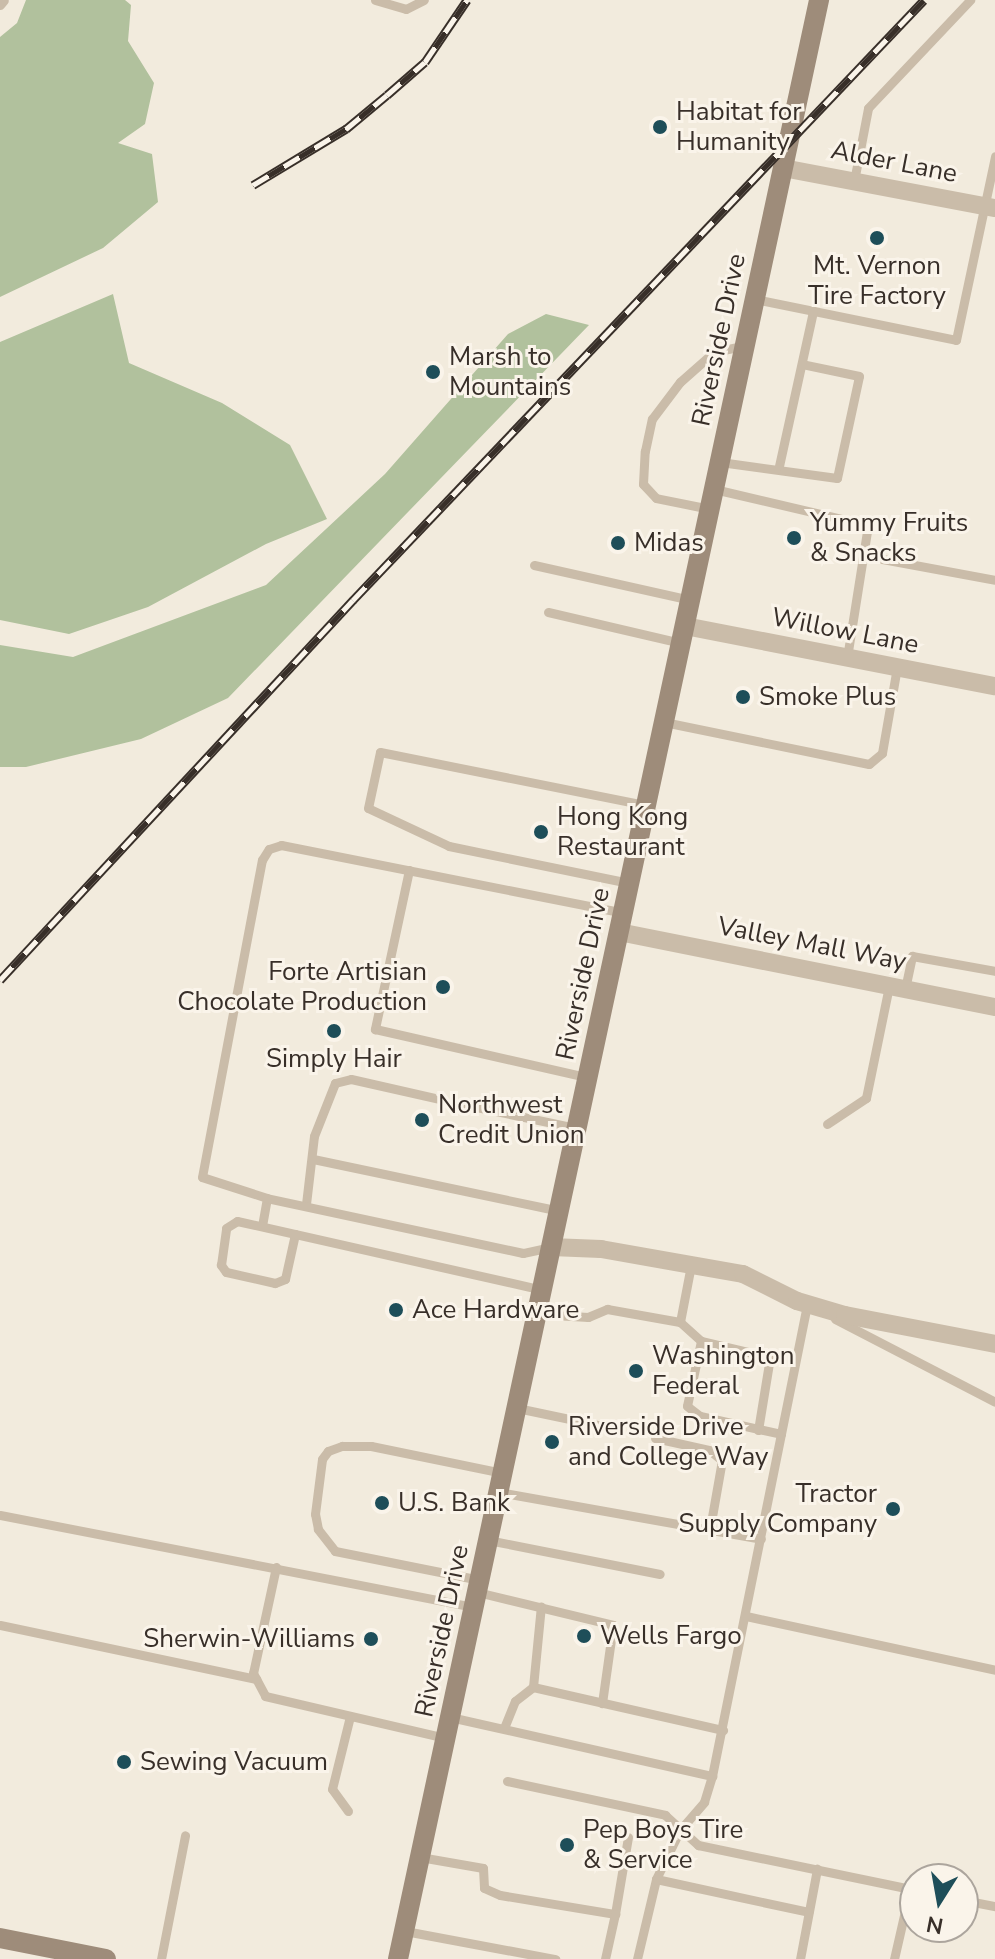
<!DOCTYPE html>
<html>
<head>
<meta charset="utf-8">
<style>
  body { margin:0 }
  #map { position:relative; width:995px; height:1959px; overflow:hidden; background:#f2ebdd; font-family:"Nunito Sans",sans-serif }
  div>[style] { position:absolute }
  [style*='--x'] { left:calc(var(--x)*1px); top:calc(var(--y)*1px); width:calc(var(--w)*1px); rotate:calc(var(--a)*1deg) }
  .green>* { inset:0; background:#b1c19d }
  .service>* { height:9px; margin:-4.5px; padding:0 4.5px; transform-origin:4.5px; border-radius:4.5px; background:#cabca9 }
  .minor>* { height:18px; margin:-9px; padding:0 9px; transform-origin:9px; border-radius:9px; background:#cabca9 }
  .secondary>* { height:20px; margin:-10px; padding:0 10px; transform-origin:10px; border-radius:10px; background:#9e8c7a }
  .rail>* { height:9px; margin-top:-4.5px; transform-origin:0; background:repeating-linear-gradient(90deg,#faf4ea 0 18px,#382f29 0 36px); box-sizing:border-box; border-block:2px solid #382f29 }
  .dots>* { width:22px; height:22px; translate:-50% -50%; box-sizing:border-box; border:4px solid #faf4ea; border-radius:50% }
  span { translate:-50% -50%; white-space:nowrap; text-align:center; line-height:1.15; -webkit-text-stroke:6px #faf4ea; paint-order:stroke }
  .poi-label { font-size:26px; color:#382f29 }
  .left { translate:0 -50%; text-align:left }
  .right { translate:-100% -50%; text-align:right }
  .street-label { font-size:26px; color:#382f29 }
  .north { position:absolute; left:899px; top:1863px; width:80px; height:80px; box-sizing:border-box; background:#faf4ea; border:2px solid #aca59d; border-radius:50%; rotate:191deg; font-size:22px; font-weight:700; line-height:32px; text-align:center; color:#382f29 }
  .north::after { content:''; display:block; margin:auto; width:28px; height:36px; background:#1e4e59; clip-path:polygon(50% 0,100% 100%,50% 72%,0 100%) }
</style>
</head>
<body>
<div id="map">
  <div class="green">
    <div style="clip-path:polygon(26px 0,125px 0,131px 5px,128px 41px,154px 83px,145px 124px,118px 143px,152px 154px,158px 202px,103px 248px,0 297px,0 37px,17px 23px)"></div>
    <div style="clip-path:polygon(113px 294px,129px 363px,222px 403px,290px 445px,327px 519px,266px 544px,148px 607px,69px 634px,0 620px,0 342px)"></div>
    <div style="clip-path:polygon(546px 314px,589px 325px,228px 698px,141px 739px,26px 767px,0 767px,0 645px,73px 657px,266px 585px,385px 474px,508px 334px)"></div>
  </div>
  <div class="service">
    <div style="--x:375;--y:0;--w:32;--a:16"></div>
    <div style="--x:406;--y:9;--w:20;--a:-27"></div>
    <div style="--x:0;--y:5;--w:6;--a:-51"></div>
    <div style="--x:854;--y:181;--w:74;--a:-79.1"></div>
    <div style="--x:868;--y:108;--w:149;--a:-46.6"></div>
    <div style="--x:755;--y:299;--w:205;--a:11.5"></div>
    <div style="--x:956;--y:340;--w:188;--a:-78"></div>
    <div style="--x:720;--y:462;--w:118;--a:7.8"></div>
    <div style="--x:837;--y:478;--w:104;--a:-77.8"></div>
    <div style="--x:859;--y:376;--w:58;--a:-168.1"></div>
    <div style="--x:779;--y:466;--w:159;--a:-77.6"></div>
    <div style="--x:714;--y:489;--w:158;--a:13.2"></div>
    <div style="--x:868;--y:525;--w:135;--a:99"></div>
    <div style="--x:710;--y:509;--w:55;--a:-168.5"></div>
    <div style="--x:656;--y:498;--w:19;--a:-133"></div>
    <div style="--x:643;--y:484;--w:33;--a:-87"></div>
    <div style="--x:645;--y:451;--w:33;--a:-78"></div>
    <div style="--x:652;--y:419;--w:46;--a:-52.9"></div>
    <div style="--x:680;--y:382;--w:45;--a:-41.4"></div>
    <div style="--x:714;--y:352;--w:30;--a:-12"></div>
    <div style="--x:866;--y:556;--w:131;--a:10.5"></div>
    <div style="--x:534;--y:565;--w:160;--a:12.6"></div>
    <div style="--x:548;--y:612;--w:137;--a:13.1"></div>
    <div style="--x:664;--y:722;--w:209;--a:11.6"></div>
    <div style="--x:869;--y:764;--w:17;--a:-40"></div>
    <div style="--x:882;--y:753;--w:87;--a:-80.1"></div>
    <div style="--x:409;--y:870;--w:163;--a:102.1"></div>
    <div style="--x:375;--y:1029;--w:217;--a:12.8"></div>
    <div style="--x:629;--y:883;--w:184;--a:-168.4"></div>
    <div style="--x:449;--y:846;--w:89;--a:-154.9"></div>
    <div style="--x:368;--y:808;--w:57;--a:-77.9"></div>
    <div style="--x:380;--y:752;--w:271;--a:11.3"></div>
    <div style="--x:905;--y:989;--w:34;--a:-78"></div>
    <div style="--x:912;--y:956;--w:84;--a:10.2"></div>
    <div style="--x:462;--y:1104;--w:116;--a:11.9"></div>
    <div style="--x:827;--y:1124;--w:47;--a:-33.7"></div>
    <div style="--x:866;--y:1098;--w:114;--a:-78.4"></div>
    <div style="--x:313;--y:1159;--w:251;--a:11.9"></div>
    <div style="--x:306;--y:1204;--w:68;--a:-83.3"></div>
    <div style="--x:314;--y:1136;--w:57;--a:-68.4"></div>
    <div style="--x:335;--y:1083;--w:16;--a:-14"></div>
    <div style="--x:351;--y:1079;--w:90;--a:12.8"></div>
    <div style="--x:262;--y:1226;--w:28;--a:-80"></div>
    <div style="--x:295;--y:1234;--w:46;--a:102.5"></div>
    <div style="--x:285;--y:1279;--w:11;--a:158"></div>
    <div style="--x:275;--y:1283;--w:50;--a:-167.3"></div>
    <div style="--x:226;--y:1272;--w:9;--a:-126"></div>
    <div style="--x:221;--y:1265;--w:37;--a:-82"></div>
    <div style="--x:226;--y:1228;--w:13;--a:-32"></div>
    <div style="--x:237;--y:1221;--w:313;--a:12.7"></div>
    <div style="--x:551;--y:1247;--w:29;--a:168"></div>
    <div style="--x:523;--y:1253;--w:262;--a:-167.9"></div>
    <div style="--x:267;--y:1198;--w:68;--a:-162.1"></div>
    <div style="--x:202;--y:1177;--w:323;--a:-79.3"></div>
    <div style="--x:262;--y:860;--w:13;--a:-58"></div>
    <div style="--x:269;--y:849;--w:13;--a:-18"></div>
    <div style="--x:281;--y:845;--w:349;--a:11.2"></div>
    <div style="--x:537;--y:1314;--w:51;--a:3.4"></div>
    <div style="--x:588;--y:1317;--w:21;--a:-23"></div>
    <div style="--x:607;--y:1309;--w:74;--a:10.1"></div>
    <div style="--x:680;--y:1322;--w:28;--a:42"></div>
    <div style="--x:701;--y:1341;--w:71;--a:13.1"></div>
    <div style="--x:770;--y:1357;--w:74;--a:99.3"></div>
    <div style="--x:835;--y:1319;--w:180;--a:27.4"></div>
    <div style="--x:680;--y:1322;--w:58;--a:-79.1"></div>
    <div style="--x:701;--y:1341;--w:66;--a:102.2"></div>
    <div style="--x:687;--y:1406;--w:16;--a:38"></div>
    <div style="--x:700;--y:1416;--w:83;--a:12.5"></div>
    <div style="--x:517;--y:1408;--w:98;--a:11.8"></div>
    <div style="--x:655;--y:1438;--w:55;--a:12.5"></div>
    <div style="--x:709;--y:1450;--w:16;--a:38"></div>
    <div style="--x:722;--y:1460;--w:69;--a:100"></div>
    <div style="--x:498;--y:1492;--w:267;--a:10.1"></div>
    <div style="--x:0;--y:1515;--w:483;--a:11"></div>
    <div style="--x:488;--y:1540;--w:175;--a:11.2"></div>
    <div style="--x:276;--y:1567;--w:108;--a:102.2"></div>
    <div style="--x:253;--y:1673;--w:26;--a:62"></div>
    <div style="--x:265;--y:1696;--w:186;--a:13.1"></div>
    <div style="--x:480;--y:1580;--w:148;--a:-168.7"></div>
    <div style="--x:335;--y:1551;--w:28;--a:-128"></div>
    <div style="--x:318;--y:1529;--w:15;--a:-101"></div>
    <div style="--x:315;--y:1514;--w:55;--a:-82.7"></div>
    <div style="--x:322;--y:1459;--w:10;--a:-53"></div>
    <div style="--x:328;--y:1451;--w:15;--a:-20"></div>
    <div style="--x:342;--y:1446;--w:29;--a:0"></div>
    <div style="--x:371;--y:1446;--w:135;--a:11.6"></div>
    <div style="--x:477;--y:1592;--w:140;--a:13.6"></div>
    <div style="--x:613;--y:1625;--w:79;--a:98"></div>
    <div style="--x:746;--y:1616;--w:255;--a:12.2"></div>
    <div style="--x:0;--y:1625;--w:262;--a:11.9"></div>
    <div style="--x:533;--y:1687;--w:195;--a:12.8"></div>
    <div style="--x:450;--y:1717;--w:269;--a:12.7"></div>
    <div style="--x:504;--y:1728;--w:29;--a:-68"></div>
    <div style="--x:515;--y:1701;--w:23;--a:-38"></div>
    <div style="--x:533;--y:1687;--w:81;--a:-84.4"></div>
    <div style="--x:507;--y:1781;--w:162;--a:12.1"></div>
    <div style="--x:665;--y:1815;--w:45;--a:42.3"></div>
    <div style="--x:698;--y:1845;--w:222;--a:11.7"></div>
    <div style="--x:348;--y:1811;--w:27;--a:-126"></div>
    <div style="--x:332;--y:1789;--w:75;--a:-76.1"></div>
    <div style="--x:420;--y:1857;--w:64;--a:9.9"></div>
    <div style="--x:483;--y:1868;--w:20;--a:87"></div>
    <div style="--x:484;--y:1888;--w:17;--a:24"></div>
    <div style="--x:500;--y:1895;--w:117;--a:9.4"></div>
    <div style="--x:615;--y:1914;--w:78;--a:-80.4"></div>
    <div style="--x:656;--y:1879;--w:156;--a:12.2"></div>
    <div style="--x:963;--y:1900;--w:33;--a:11"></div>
    <div style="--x:405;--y:1931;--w:153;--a:10.6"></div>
    <div style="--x:161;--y:1959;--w:126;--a:-79"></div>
    <div style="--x:605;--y:1959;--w:46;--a:-77.5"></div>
    <div style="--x:637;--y:1959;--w:82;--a:-76.6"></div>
    <div style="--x:656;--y:1879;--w:55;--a:-63.9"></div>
    <div style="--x:680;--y:1830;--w:37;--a:-49"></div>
    <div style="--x:704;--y:1802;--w:27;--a:-73"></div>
    <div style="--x:712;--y:1776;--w:480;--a:-78.6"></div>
    <div style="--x:800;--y:1959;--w:92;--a:-79.3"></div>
    <div style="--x:894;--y:1959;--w:72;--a:-77.1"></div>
  </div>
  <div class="minor">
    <div style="--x:783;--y:168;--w:216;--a:10.7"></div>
    <div style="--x:685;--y:626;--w:316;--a:11"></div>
    <div style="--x:619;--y:932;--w:383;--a:11.3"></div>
    <div style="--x:551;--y:1247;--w:50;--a:2.3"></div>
    <div style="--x:601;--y:1249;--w:144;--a:10"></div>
    <div style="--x:743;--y:1274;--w:60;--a:26.6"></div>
    <div style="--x:797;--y:1301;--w:50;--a:16.3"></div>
    <div style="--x:845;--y:1315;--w:153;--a:10.9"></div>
  </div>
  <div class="secondary">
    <div style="--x:0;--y:1938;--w:108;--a:11.2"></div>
    <div style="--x:398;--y:1959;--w:2004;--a:-77.87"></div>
  </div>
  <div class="rail">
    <div style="--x:253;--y:185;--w:109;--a:-31.1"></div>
    <div style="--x:346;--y:129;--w:53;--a:-39.7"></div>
    <div style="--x:387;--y:95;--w:50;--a:-41"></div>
    <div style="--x:425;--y:62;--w:75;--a:-55.9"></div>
    <div style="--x:0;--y:980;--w:519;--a:-47.11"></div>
    <div style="--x:353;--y:600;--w:828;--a:-46.42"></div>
  </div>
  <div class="dots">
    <div style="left:660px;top:127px;background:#1e4e59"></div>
    <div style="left:877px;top:238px;background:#1e4e59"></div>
    <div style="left:433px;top:372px;background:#1e4e59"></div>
    <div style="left:794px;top:538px;background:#1e4e59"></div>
    <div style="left:618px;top:543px;background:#1e4e59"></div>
    <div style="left:743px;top:697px;background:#1e4e59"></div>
    <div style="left:541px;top:832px;background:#1e4e59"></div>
    <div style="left:443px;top:987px;background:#1e4e59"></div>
    <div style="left:334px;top:1031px;background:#1e4e59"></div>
    <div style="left:422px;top:1120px;background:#1e4e59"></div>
    <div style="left:396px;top:1310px;background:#1e4e59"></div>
    <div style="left:636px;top:1371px;background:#1e4e59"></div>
    <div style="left:552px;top:1442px;background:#1e4e59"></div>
    <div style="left:382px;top:1503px;background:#1e4e59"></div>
    <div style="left:893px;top:1509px;background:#1e4e59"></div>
    <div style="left:584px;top:1636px;background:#1e4e59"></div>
    <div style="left:371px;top:1639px;background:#1e4e59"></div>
    <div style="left:124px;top:1762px;background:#1e4e59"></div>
    <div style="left:567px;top:1845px;background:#1e4e59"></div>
  </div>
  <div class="poi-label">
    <span class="left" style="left:676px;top:127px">Habitat for<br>Humanity</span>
    <span style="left:877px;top:281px">Mt. Vernon<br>Tire Factory</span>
    <span class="left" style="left:449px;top:372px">Marsh to<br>Mountains</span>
    <span class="left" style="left:810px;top:538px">Yummy Fruits<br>&amp; Snacks</span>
    <span class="left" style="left:634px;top:543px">Midas</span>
    <span class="left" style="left:759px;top:697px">Smoke Plus</span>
    <span class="left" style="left:557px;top:832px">Hong Kong<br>Restaurant</span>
    <span class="right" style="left:427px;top:987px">Forte Artisian<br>Chocolate Production</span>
    <span style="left:334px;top:1059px">Simply Hair</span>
    <span class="left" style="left:438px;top:1120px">Northwest<br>Credit Union</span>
    <span class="left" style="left:412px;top:1310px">Ace Hardware</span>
    <span class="left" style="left:652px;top:1371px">Washington<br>Federal</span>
    <span class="left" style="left:568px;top:1442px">Riverside Drive<br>and College Way</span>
    <span class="right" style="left:877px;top:1509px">Tractor<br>Supply Company</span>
    <span class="left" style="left:398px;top:1503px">U.S. Bank</span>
    <span class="left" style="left:600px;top:1636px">Wells Fargo</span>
    <span class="right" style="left:355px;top:1639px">Sherwin-Williams</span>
    <span class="left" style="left:140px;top:1762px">Sewing Vacuum</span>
    <span class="left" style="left:583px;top:1845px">Pep Boys Tire<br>&amp; Service</span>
  </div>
  <div class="street-label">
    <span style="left:894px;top:162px;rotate:11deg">Alder Lane</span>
    <span style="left:719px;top:340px;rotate:-78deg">Riverside Drive</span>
    <span style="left:845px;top:631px;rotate:11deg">Willow Lane</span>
    <span style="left:812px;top:944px;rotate:11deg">Valley Mall Way</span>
    <span style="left:583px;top:974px;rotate:-78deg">Riverside Drive</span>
    <span style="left:442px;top:1631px;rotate:-78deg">Riverside Drive</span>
  </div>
  <div class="north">N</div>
</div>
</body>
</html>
